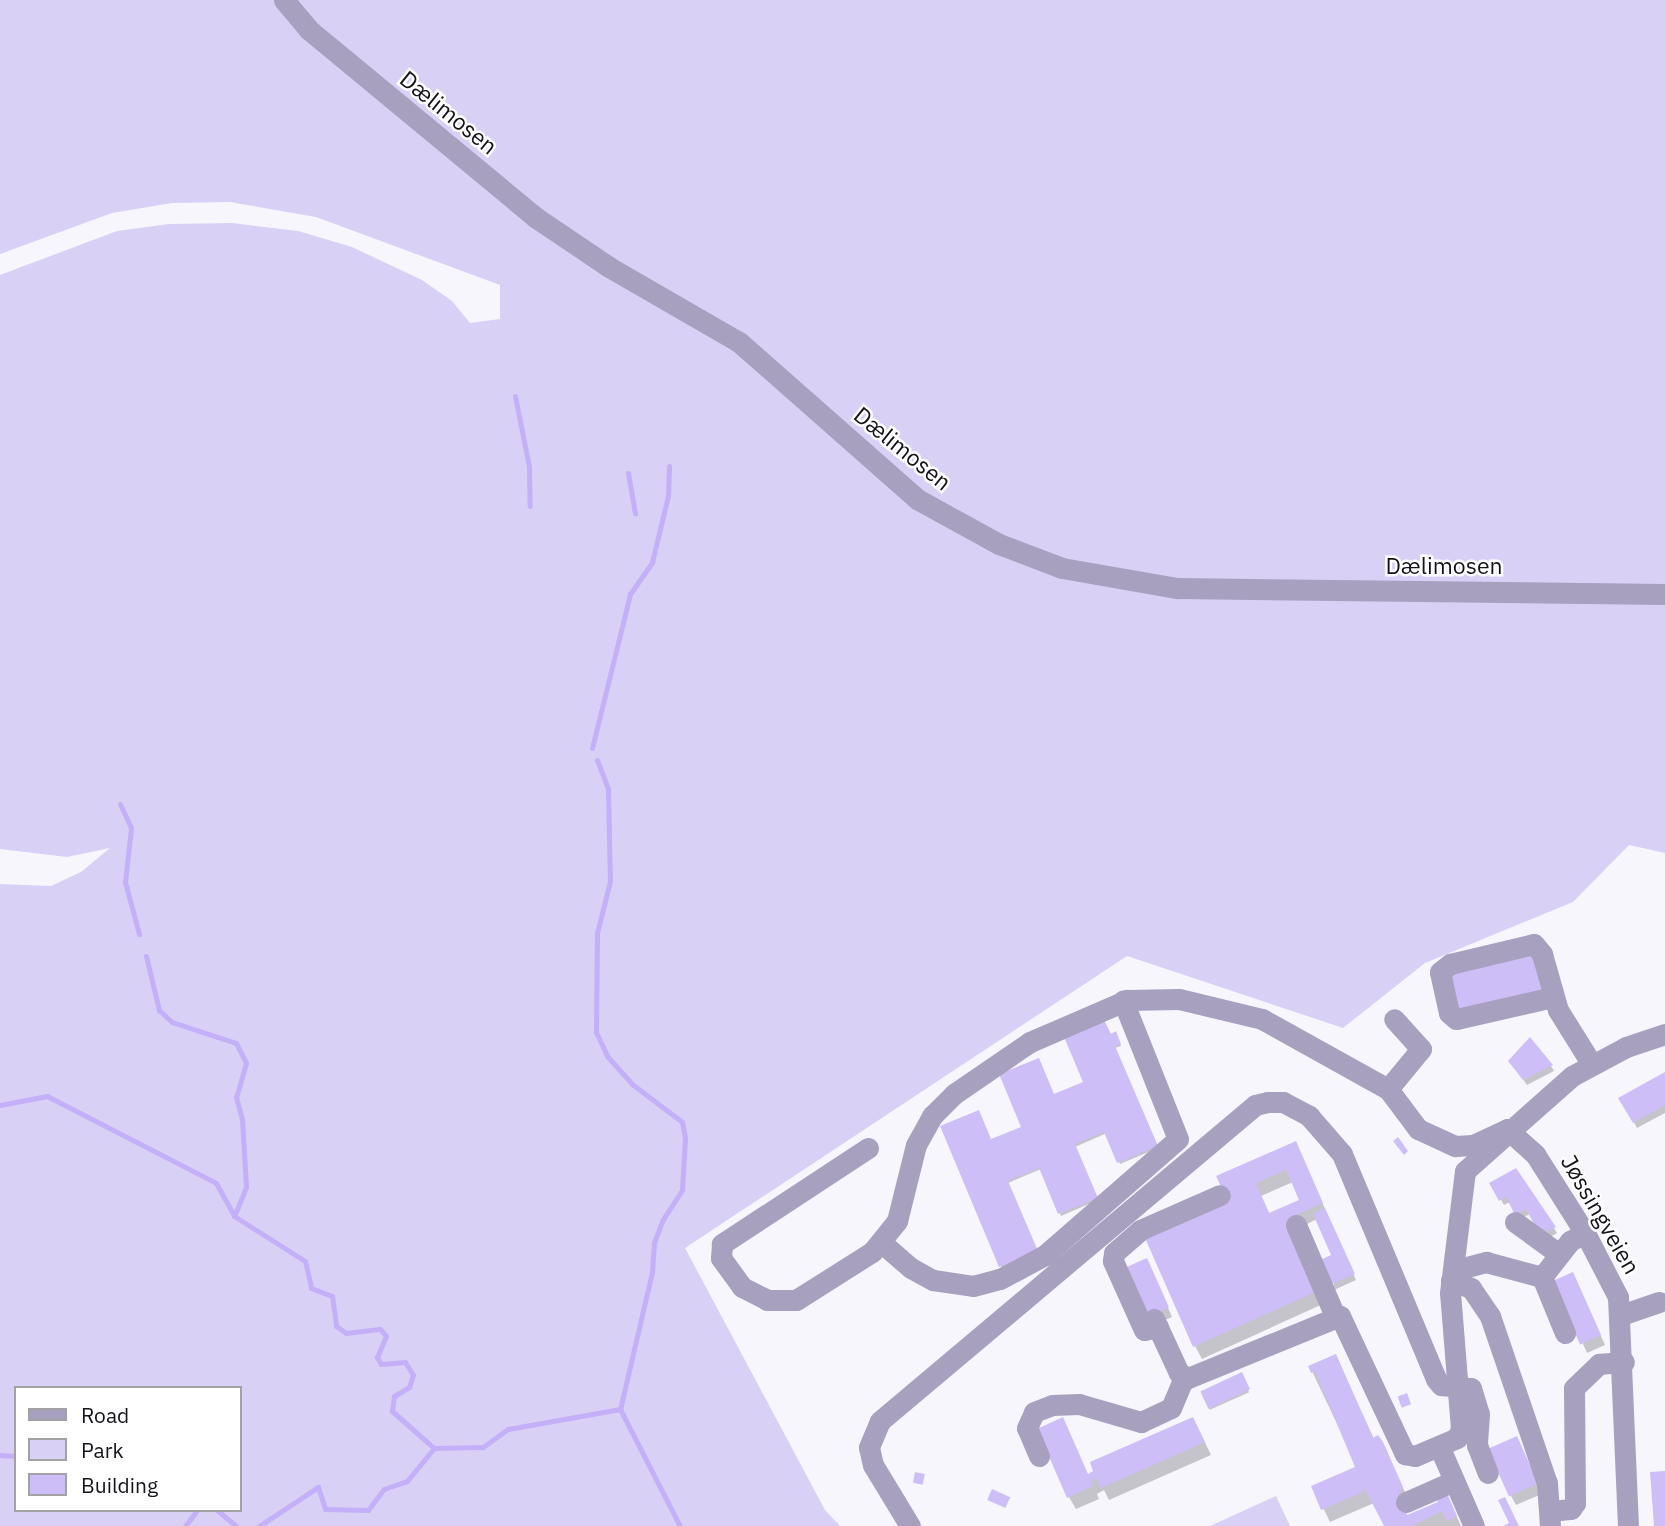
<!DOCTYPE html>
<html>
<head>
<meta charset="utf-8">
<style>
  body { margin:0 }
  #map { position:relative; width:1665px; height:1526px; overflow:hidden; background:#f7f6fd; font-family:"IBM Plex Sans",sans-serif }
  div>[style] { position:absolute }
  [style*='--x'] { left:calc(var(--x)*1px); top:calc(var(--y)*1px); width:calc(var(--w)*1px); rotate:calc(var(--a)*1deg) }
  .green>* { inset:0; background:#d9d0f5 }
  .shadow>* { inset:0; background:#0003; transform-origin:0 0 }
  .stream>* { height:5px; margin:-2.5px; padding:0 2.5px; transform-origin:2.5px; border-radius:2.5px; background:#c3b0f8 }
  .building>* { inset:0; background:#cdbef8; transform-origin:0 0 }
  .minor>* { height:21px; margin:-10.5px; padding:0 10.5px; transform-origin:10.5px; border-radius:10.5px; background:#a7a0bf }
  span { translate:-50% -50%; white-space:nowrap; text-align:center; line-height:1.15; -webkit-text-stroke:5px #fff; paint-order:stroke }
  .street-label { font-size:23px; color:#16141b }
  .legend { position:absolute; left:14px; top:1386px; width:228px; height:126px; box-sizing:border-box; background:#fff; border:2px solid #a2a1a4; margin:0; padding:9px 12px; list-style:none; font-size:21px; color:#16141b }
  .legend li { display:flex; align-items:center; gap:14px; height:35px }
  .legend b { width:35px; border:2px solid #a2a1a4 }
</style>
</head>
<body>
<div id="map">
  <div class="green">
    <div style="clip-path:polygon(evenodd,0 0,1665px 0,1665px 853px,1629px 845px,1573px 902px,1425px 963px,1343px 1028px,1127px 956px,685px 1248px,825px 1510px,840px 1526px,0 1526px,0 884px,51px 886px,81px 872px,110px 848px,67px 857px,0 849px,0 275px,117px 231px,169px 224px,232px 223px,298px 231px,352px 247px,422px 280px,452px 301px,470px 323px,500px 319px,500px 285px,316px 217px,230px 202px,172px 203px,112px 213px,0 254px,0 0,16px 1388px,240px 1388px,240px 1510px,16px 1510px,16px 1388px)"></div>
    <div style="clip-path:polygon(1276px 1496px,1290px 1526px,1210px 1526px)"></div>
  </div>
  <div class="shadow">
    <div style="clip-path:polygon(1110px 1036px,1117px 1036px,1121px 1046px,1115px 1048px,1158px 1148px,1120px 1164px,1107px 1133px,1075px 1147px,1098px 1200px,1061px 1216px,1041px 1169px,1008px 1183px,1038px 1254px,1002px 1269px,942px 1127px,991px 1142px,1023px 1128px,1054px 1096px,1085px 1083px)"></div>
    <div style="clip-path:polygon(1551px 1066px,1554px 1071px,1527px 1085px,1514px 1067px)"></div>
    <div style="clip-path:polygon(1665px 1074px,1665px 1113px,1637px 1128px,1621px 1098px)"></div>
    <div style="clip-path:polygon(evenodd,1302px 1156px,1356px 1280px,1334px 1290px,1333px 1256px,1317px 1219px,1294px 1231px,1325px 1303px,1202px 1359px,1195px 1346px,1230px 1203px,1219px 1177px,1302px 1156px,1293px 1182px,1301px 1200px,1270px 1215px,1261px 1196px,1293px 1182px)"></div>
    <div style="clip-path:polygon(1492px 1184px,1554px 1228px,1557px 1233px,1545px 1240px,1530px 1214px,1520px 1219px,1510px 1202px,1504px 1205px)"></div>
    <div style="clip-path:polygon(1152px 1270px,1172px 1317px,1151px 1326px)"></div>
    <div style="clip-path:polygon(1555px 1282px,1578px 1284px,1605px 1345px,1587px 1353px)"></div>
    <div style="clip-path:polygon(1310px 1367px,1342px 1369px,1374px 1439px,1389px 1457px,1409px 1501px,1405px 1510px,1408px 1517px,1452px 1506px,1461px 1526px,1385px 1526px,1374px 1503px,1330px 1522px,1313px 1487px,1358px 1468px)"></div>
    <div style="left:1241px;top:1374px;width:20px;height:43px;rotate:66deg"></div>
    <div style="clip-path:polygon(1200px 1432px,1211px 1455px,1109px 1500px,1104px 1490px,1097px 1494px,1099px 1499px,1076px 1509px,1069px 1497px,1088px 1475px)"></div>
    <div style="clip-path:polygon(1521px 1448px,1542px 1494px,1516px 1505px,1511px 1496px)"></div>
  </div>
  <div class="stream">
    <div style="--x:515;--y:396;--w:72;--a:78.8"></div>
    <div style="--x:529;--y:467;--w:39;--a:89"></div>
    <div style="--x:628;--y:473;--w:41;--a:80.1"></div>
    <div style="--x:592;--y:748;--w:159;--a:-76.1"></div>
    <div style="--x:630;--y:594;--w:39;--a:-55"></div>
    <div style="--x:652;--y:562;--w:68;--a:-76.4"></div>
    <div style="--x:668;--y:496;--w:30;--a:-88"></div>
    <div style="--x:597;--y:760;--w:31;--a:69"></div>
    <div style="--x:608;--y:789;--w:92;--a:88.8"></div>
    <div style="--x:610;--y:881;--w:54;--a:104"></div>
    <div style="--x:597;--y:933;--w:99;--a:90.6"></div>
    <div style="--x:596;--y:1032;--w:26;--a:65"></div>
    <div style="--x:607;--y:1056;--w:38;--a:48"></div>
    <div style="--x:632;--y:1084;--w:63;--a:37.2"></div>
    <div style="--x:682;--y:1122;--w:16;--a:79"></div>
    <div style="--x:685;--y:1138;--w:52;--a:93.3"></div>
    <div style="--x:682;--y:1190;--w:35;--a:123"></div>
    <div style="--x:663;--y:1219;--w:26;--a:111"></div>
    <div style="--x:654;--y:1243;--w:29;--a:94"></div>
    <div style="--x:652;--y:1272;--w:141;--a:103.1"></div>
    <div style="--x:120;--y:804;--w:26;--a:65"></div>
    <div style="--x:131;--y:828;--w:54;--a:96.3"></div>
    <div style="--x:125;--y:882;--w:54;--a:74.9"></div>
    <div style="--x:146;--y:956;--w:56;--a:76.5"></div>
    <div style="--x:159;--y:1010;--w:18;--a:43"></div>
    <div style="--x:172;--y:1022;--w:67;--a:18.2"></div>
    <div style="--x:236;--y:1043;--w:22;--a:63"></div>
    <div style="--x:246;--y:1063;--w:35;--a:106"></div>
    <div style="--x:236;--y:1097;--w:23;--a:75"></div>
    <div style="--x:242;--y:1119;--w:68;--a:86.6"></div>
    <div style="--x:246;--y:1187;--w:31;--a:112"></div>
    <div style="--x:0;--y:1105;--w:48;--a:-10.8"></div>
    <div style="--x:47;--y:1096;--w:190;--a:27.2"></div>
    <div style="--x:216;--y:1183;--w:38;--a:61"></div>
    <div style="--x:234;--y:1216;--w:84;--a:32.4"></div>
    <div style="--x:305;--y:1261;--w:28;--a:77"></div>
    <div style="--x:311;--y:1288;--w:22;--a:21"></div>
    <div style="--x:332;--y:1296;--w:30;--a:82"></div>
    <div style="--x:336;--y:1326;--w:12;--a:35"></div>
    <div style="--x:346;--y:1333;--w:34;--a:-7"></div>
    <div style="--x:380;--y:1329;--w:9;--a:49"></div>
    <div style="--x:386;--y:1336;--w:23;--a:113"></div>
    <div style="--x:377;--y:1357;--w:8;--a:60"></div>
    <div style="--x:381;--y:1364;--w:24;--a:-5"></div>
    <div style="--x:405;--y:1362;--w:15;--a:58"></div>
    <div style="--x:413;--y:1375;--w:13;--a:108"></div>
    <div style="--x:409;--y:1387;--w:17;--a:149"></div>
    <div style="--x:394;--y:1396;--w:15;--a:98"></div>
    <div style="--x:392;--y:1411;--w:56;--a:41.4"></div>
    <div style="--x:0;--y:1455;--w:16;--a:4"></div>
    <div style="--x:217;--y:1510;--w:25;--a:40"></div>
    <div style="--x:185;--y:1526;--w:20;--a:-53"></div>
    <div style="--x:259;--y:1526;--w:71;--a:-33.5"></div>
    <div style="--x:318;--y:1487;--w:23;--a:72"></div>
    <div style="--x:325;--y:1509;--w:43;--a:1.3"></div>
    <div style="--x:368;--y:1510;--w:26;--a:-53"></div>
    <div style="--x:384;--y:1489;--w:24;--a:-19"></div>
    <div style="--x:407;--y:1481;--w:43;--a:-50.7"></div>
    <div style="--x:434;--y:1448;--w:49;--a:-1.2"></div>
    <div style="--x:483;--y:1447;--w:31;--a:-36"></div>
    <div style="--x:508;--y:1429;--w:114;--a:-10.1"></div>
    <div style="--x:620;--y:1409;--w:131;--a:62.9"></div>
  </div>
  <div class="building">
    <div style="left:1534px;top:952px;width:39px;height:92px;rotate:77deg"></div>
    <div style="clip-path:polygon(1104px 1020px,1111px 1034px,1116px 1031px,1121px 1044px,1115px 1046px,1158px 1146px,1117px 1163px,1104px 1132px,1075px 1144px,1098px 1198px,1058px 1214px,1039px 1168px,1008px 1181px,1038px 1251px,999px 1267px,940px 1126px,979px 1110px,991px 1139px,1021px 1127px,999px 1074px,1039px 1058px,1054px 1094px,1083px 1082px,1064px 1037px)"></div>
    <div style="clip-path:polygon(1530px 1037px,1553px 1065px,1523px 1080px,1508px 1061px)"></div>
    <div style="clip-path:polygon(1665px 1072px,1665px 1105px,1633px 1123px,1618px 1098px)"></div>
    <div style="clip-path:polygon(1398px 1137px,1408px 1151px,1404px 1155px,1393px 1141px)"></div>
    <div style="clip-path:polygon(evenodd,1296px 1141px,1323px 1203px,1288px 1218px,1320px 1290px,1193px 1347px,1145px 1238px,1228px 1202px,1216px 1176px,1296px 1141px,1286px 1170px,1299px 1200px,1269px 1213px,1256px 1183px,1286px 1170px)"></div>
    <div style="clip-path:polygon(1516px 1168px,1556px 1227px,1540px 1235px,1526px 1209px,1515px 1215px,1506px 1197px,1499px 1201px,1489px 1183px)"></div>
    <div style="clip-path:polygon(1325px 1208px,1355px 1274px,1329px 1285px,1318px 1261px,1331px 1255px,1313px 1214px)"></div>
    <div style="left:1147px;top:1258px;width:54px;height:26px;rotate:66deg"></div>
    <div style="left:1573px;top:1272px;width:69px;height:23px;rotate:66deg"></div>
    <div style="clip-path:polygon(1336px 1354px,1373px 1438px,1378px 1435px,1383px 1442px,1403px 1487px,1398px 1496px,1407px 1515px,1438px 1502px,1435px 1496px,1446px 1491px,1457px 1516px,1447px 1521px,1442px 1511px,1412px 1526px,1384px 1526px,1366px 1491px,1321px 1510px,1311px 1486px,1355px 1467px,1315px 1371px,1311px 1373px,1308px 1366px)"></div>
    <div style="left:1242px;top:1372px;width:19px;height:46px;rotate:65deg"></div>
    <div style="left:1407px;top:1393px;width:12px;height:10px;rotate:70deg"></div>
    <div style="clip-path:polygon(1063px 1417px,1088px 1474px,1093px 1471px,1090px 1462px,1193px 1417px,1205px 1442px,1101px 1488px,1096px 1478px,1091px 1481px,1093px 1486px,1067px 1498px,1037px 1429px)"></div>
    <div style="left:1517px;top:1436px;width:52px;height:32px;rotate:66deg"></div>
    <div style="clip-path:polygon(1665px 1471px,1665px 1526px,1654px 1526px,1650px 1472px)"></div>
    <div style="left:915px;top:1472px;width:10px;height:11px;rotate:11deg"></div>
    <div style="left:992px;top:1489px;width:20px;height:12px;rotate:24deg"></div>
    <div style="clip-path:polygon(1505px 1497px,1519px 1526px,1503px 1526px,1509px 1523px,1498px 1500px)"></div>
  </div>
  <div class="minor">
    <div style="--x:284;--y:0;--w:38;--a:50"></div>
    <div style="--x:308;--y:29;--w:295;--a:39.6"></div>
    <div style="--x:535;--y:217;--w:89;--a:34"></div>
    <div style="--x:609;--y:267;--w:150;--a:30"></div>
    <div style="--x:739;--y:342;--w:237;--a:41.4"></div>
    <div style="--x:917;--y:499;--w:94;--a:28.8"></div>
    <div style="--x:999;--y:544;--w:67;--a:20.9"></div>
    <div style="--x:1062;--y:568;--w:117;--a:9.9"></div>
    <div style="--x:1177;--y:588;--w:488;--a:0.7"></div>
    <div style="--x:1553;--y:997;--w:99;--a:167.2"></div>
    <div style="--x:1456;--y:1019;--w:9;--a:-139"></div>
    <div style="--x:1449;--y:1013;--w:42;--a:-102.4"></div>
    <div style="--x:1440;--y:972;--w:13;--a:-39"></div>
    <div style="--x:1450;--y:964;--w:86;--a:-13.4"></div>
    <div style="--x:1534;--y:944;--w:13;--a:51"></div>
    <div style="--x:1542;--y:954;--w:58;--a:74.1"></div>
    <div style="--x:1558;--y:1010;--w:62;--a:58.1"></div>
    <div style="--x:1388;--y:1089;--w:52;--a:-50.5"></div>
    <div style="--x:1421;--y:1049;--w:40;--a:-132"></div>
    <div style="--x:1507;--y:1129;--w:38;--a:42"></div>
    <div style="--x:1535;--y:1154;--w:93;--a:57.7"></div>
    <div style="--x:1585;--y:1233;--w:72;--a:62.7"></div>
    <div style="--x:1618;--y:1297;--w:229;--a:87.5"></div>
    <div style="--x:868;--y:1148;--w:175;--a:146.7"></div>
    <div style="--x:722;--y:1244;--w:14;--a:94"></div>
    <div style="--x:721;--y:1258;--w:36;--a:54"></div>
    <div style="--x:742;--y:1287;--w:28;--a:27"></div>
    <div style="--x:767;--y:1300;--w:29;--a:0"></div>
    <div style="--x:796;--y:1300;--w:90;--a:-32.3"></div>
    <div style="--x:872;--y:1252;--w:40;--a:-51"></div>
    <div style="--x:897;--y:1221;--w:78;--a:-76"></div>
    <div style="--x:916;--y:1145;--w:33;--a:-61"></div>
    <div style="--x:932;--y:1116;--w:31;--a:-45"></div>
    <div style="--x:954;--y:1094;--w:92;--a:-34.4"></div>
    <div style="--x:1030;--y:1042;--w:106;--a:-23.4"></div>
    <div style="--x:1127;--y:1000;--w:52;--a:-1.1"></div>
    <div style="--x:1179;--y:999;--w:85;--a:13.5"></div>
    <div style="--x:1262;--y:1019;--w:144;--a:29.1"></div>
    <div style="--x:1388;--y:1089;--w:50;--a:53.1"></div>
    <div style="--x:1418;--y:1129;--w:41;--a:24.7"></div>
    <div style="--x:1455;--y:1146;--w:18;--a:-3"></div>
    <div style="--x:1473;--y:1145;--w:38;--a:-25"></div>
    <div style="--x:1515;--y:1222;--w:54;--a:36"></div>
    <div style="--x:1296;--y:1225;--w:99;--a:66.8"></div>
    <div style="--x:882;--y:1243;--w:38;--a:41"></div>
    <div style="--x:911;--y:1268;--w:25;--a:29"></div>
    <div style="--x:933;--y:1280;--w:40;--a:8.5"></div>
    <div style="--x:973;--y:1286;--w:28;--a:-15"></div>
    <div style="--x:1000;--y:1279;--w:51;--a:-28.1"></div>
    <div style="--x:1045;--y:1255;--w:176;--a:-41.1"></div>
    <div style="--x:1178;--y:1139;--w:149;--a:-111.7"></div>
    <div style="--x:1451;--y:1281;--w:21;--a:19"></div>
    <div style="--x:1471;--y:1288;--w:34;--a:56"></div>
    <div style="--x:1490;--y:1316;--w:176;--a:71.2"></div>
    <div style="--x:1547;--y:1483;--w:43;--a:86"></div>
    <div style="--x:1451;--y:1281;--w:21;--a:-41"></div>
    <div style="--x:1467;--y:1267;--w:20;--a:-15"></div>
    <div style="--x:1486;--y:1262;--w:58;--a:15"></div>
    <div style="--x:1621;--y:1315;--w:40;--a:-18.9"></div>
    <div style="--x:1154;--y:1319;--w:60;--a:65.2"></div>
    <div style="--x:1179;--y:1373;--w:10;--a:29"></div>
    <div style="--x:1188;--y:1378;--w:164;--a:-22.2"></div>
    <div style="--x:1340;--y:1316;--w:153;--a:64.8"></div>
    <div style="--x:1405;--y:1454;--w:10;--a:11"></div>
    <div style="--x:1415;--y:1456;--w:46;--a:-23.2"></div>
    <div style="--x:1457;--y:1438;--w:10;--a:-66"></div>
    <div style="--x:1461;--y:1429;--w:136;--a:-94.6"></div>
    <div style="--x:1450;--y:1293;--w:123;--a:-83"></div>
    <div style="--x:1465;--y:1171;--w:143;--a:-41.6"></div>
    <div style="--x:1572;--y:1076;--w:61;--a:-28.2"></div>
    <div style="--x:1626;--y:1047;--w:41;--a:-18.4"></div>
    <div style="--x:1158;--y:1327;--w:14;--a:168"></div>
    <div style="--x:1144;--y:1330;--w:76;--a:-114.2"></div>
    <div style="--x:1113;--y:1261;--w:8;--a:-83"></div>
    <div style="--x:1114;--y:1253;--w:35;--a:-41"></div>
    <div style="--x:1140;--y:1230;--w:87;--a:-23.6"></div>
    <div style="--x:1565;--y:1333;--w:61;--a:-112.3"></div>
    <div style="--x:1542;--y:1277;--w:46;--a:-52.1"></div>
    <div style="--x:1570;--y:1241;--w:17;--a:-28"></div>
    <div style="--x:1439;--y:1446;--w:87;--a:66.4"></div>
    <div style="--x:1039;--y:1456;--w:30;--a:-113"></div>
    <div style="--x:1027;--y:1428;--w:17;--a:-66"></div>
    <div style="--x:1034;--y:1412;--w:19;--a:-21"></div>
    <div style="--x:1052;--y:1405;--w:27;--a:-2"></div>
    <div style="--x:1079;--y:1404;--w:65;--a:16.2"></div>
    <div style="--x:1141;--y:1422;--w:33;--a:-25"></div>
    <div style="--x:1171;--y:1408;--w:33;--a:-67"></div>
    <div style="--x:1406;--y:1502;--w:52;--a:-23.6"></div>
    <div style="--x:1551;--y:1511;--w:20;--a:-6"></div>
    <div style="--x:1571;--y:1509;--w:7;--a:-56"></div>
    <div style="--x:1575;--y:1503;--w:115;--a:-90.5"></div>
    <div style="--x:1574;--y:1388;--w:35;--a:-44"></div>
    <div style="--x:1599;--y:1364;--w:25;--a:-5"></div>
    <div style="--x:910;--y:1526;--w:71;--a:-121.2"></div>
    <div style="--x:873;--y:1465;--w:18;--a:-103"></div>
    <div style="--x:869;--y:1447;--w:28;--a:-67"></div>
    <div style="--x:880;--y:1421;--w:490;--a:-40.1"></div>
    <div style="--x:1255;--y:1105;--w:13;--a:-13"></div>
    <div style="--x:1268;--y:1102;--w:15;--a:0"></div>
    <div style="--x:1283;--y:1102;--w:30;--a:28"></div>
    <div style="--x:1309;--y:1116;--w:50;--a:49"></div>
    <div style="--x:1342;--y:1154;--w:244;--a:67.3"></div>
    <div style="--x:1436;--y:1379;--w:8;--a:50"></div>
    <div style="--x:1441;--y:1385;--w:30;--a:6"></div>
    <div style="--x:1471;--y:1388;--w:27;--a:73"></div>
    <div style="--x:1479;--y:1414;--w:31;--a:94"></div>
    <div style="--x:1477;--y:1445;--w:30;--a:69"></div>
  </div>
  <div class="street-label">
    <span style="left:449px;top:112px;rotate:39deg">Dælimosen</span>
    <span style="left:903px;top:448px;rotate:39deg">Dælimosen</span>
    <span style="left:1444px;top:565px">Dælimosen</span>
    <span style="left:1601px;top:1214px;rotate:60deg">Jøssingveien</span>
  </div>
  <ul class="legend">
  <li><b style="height:9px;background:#a7a0bf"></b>Road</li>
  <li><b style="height:19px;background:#d9d0f5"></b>Park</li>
  <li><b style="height:19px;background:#cdbef8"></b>Building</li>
  </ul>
</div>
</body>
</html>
